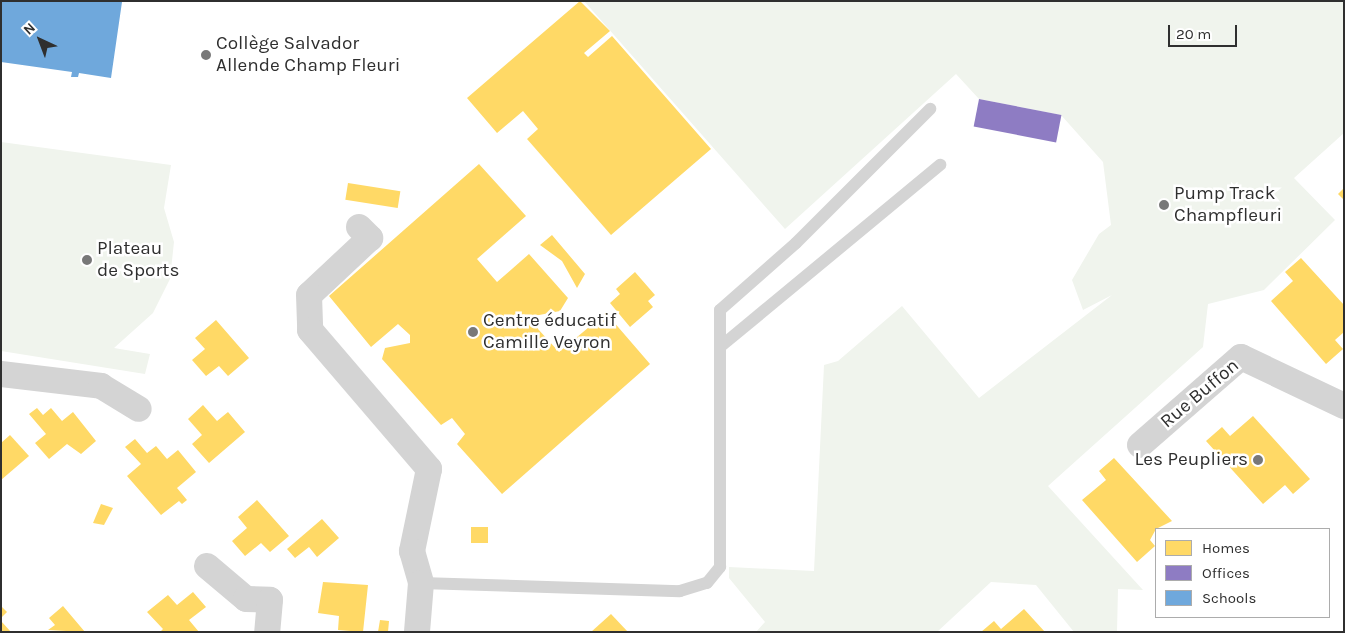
<!DOCTYPE html>
<html>
<head>
<meta charset="utf-8">
<style>
  body { margin:0 }
  #map { position:relative; width:1345px; height:633px; overflow:hidden; background:#fff; font-family:Karla,sans-serif }
  div>[style] { position:absolute }
  [style*='--x'] { left:calc(var(--x)*1px); top:calc(var(--y)*1px); width:calc(var(--w)*1px); rotate:calc(var(--a)*1deg) }
  .green>* { inset:0; background:#f0f4ed }
  .homes>* { inset:0; background:#ffd966; transform-origin:0 0 }
  .offices>* { inset:0; background:#8e7cc3; transform-origin:0 0 }
  .schools>* { inset:0; background:#6fa8dc }
  .lane>* { height:12px; margin:-6px; padding:0 6px; transform-origin:6px; border-radius:6px; background:#d4d4d4 }
  .street>* { height:26px; margin:-13px; padding:0 13px; transform-origin:13px; border-radius:13px; background:#d4d4d4 }
  .dots>* { width:14px; height:14px; translate:-50% -50%; box-sizing:border-box; border:2px solid #fff; border-radius:50% }
  span { translate:-50% -50%; white-space:nowrap; text-align:center; line-height:1.15; -webkit-text-stroke:5px #fff; paint-order:stroke }
  .poi-label { font-size:19px; color:#2f2f2f }
  .left { translate:0 -50%; text-align:left }
  .right { translate:-100% -50%; text-align:right }
  .street-label { font-size:19px; color:#2f2f2f }
  .frame { position:absolute; inset:0; border:2px solid #2f2f2f; pointer-events:none }
  .legend { position:absolute; left:1155px; top:528px; width:175px; height:90px; box-sizing:border-box; background:#fff; border:1px solid #acacac; margin:0; padding:6px 9px; list-style:none; font-size:15px; color:#2f2f2f }
  .legend li { display:flex; align-items:center; gap:10px; height:25px }
  .legend b { width:25px; border:1px solid #acacac }
  .north { position:absolute; left:15px; top:15px; width:50px; height:50px; -webkit-text-stroke:4px #fff; paint-order:stroke; rotate:317deg; font-size:14px; font-weight:700; line-height:20px; text-align:center; color:#2f2f2f }
  .north::after { content:''; display:block; margin:auto; width:18px; height:22px; background:#2f2f2f; clip-path:polygon(50% 0,100% 100%,50% 72%,0 100%) }
  .scale { position:absolute; left:1168px; top:25px; width:69px; height:22px; box-sizing:border-box; border:2px solid #2f2f2f; border-top:0; padding-left:6px; font-size:15px; line-height:18px; white-space:nowrap; color:#2f2f2f; -webkit-text-stroke:4px #fff; paint-order:stroke }
</style>
</head>
<body>
<div id="map">
  <div class="green">
    <div style="clip-path:polygon(584px 1px,1344px 1px,1344px 133px,1294px 178px,1335px 220px,1264px 290px,1208px 304px,1203px 347px,1048px 486px,1143px 590px,1118px 589px,1117px 632px,1074px 632px,1036px 585px,991px 582px,937px 632px,756px 632px,765px 622px,729px 578px,729px 567px,814px 571px,824px 365px,838px 361px,902px 306px,979px 398px,1112px 295px,1083px 310px,1072px 280px,1099px 234px,1111px 225px,1103px 162px,1061px 115px,979px 99px,956px 74px,785px 229px)"></div>
    <div style="clip-path:polygon(1px 142px,171px 165px,164px 208px,174px 242px,170px 279px,153px 313px,114px 348px,150px 354px,145px 374px,1px 351px)"></div>
  </div>
  <div class="homes">
    <div style="clip-path:polygon(580px 1px,610px 31px,584px 53px,588px 57px,612px 36px,711px 149px,611px 235px,527px 139px,538px 129px,523px 111px,497px 133px,467px 98px)"></div>
    <div style="clip-path:polygon(479px 164px,526px 216px,477px 259px,497px 282px,529px 254px,568px 298px,560px 311px,534px 316px,538px 329px,559px 352px,606px 313px,650px 364px,502px 494px,457px 444px,465px 434px,452px 418px,441px 425px,382px 359px,385px 348px,410px 343px,410px 335px,398px 324px,371px 347px,329px 296px)"></div>
    <div style="left:348px;top:183px;width:53px;height:17px;rotate:9deg"></div>
    <div style="clip-path:polygon(1344px 188px,1344px 200px,1338px 194px)"></div>
    <div style="clip-path:polygon(552px 235px,585px 274px,577px 288px,562px 261px,540px 245px)"></div>
    <div style="clip-path:polygon(1301px 258px,1344px 305px,1344px 332px,1335px 340px,1343px 349px,1326px 364px,1271px 301px,1293px 281px,1285px 272px)"></div>
    <div style="clip-path:polygon(635px 272px,655px 295px,648px 301px,653px 307px,630px 327px,610px 303px,620px 294px,616px 289px)"></div>
    <div style="clip-path:polygon(216px 320px,249px 358px,228px 376px,219px 366px,206px 376px,192px 360px,205px 349px,195px 338px)"></div>
    <div style="clip-path:polygon(203px 405px,217px 421px,228px 412px,245px 432px,209px 463px,192px 444px,202px 435px,188px 419px)"></div>
    <div style="clip-path:polygon(37px 408px,43px 415px,51px 408px,62px 421px,73px 412px,96px 441px,81px 454px,67px 444px,49px 459px,35px 443px,46px 434px,29px 414px)"></div>
    <div style="clip-path:polygon(1253px 416px,1310px 479px,1293px 494px,1285px 485px,1263px 504px,1206px 441px,1222px 427px,1230px 436px)"></div>
    <div style="clip-path:polygon(10px 435px,29px 456px,1px 480px,1px 443px)"></div>
    <div style="clip-path:polygon(135px 439px,147px 453px,156px 446px,167px 459px,178px 450px,196px 472px,177px 488px,187px 500px,182px 504px,179px 501px,161px 515px,127px 476px,141px 464px,125px 447px)"></div>
    <div style="clip-path:polygon(1114px 458px,1172px 521px,1156px 529px,1150px 540px,1155px 546px,1137px 562px,1082px 500px,1106px 480px,1099px 471px)"></div>
    <div style="clip-path:polygon(257px 500px,289px 536px,270px 552px,261px 543px,245px 556px,232px 541px,247px 528px,238px 517px)"></div>
    <div style="clip-path:polygon(101px 504px,113px 508px,104px 525px,93px 523px)"></div>
    <div style="clip-path:polygon(322px 519px,339px 538px,317px 557px,309px 547px,295px 558px,287px 549px)"></div>
    <div style="left:471px;top:527px;width:17px;height:16px"></div>
    <div style="clip-path:polygon(323px 582px,368px 585px,363px 632px,338px 630px,339px 616px,318px 613px)"></div>
    <div style="clip-path:polygon(193px 592px,206px 607px,189px 620px,199px 632px,160px 632px,163px 629px,147px 612px,168px 595px,177px 605px)"></div>
    <div style="clip-path:polygon(1px 606px,7px 612px,1px 618px)"></div>
    <div style="clip-path:polygon(63px 606px,85px 632px,48px 630px,55px 625px,49px 618px)"></div>
    <div style="clip-path:polygon(1024px 609px,1045px 632px,981px 632px,994px 621px,1001px 629px)"></div>
    <div style="clip-path:polygon(611px 614px,628px 632px,591px 632px)"></div>
    <div style="clip-path:polygon(380px 620px,389px 621px,388px 632px,378px 632px)"></div>
    <div style="clip-path:polygon(1px 621px,11px 632px,1px 632px)"></div>
  </div>
  <div class="offices">
    <div style="left:979px;top:99px;width:84px;height:28px;rotate:11deg"></div>
  </div>
  <div class="schools">
    <div style="clip-path:polygon(1px 1px,122px 2px,111px 78px,79px 73px,78px 77px,71px 77px,72px 72px,1px 62px)"></div>
  </div>
  <div class="lane">
    <div style="--x:720;--y:347;--w:286;--a:-39.6"></div>
    <div style="--x:421;--y:583;--w:259;--a:1.8"></div>
    <div style="--x:680;--y:591;--w:28;--a:-17"></div>
    <div style="--x:707;--y:583;--w:21;--a:-51"></div>
    <div style="--x:720;--y:567;--w:257;--a:-90"></div>
    <div style="--x:720;--y:310;--w:101;--a:-41.4"></div>
    <div style="--x:796;--y:243;--w:190;--a:-45"></div>
  </div>
  <div class="street">
    <div style="--x:359;--y:227;--w:16;--a:45"></div>
    <div style="--x:370;--y:238;--w:83;--a:136.9"></div>
    <div style="--x:309;--y:295;--w:35;--a:88"></div>
    <div style="--x:310;--y:330;--w:183;--a:49.4"></div>
    <div style="--x:429;--y:469;--w:84;--a:101.7"></div>
    <div style="--x:412;--y:551;--w:33;--a:74"></div>
    <div style="--x:421;--y:583;--w:49;--a:94.7"></div>
    <div style="--x:1;--y:374;--w:101;--a:6.8"></div>
    <div style="--x:101;--y:386;--w:44;--a:31.2"></div>
    <div style="--x:1140;--y:445;--w:134;--a:-41.1"></div>
    <div style="--x:1241;--y:357;--w:114;--a:25.4"></div>
    <div style="--x:207;--y:566;--w:51;--a:40.2"></div>
    <div style="--x:246;--y:599;--w:24;--a:2"></div>
    <div style="--x:270;--y:600;--w:32;--a:95"></div>
  </div>
  <div class="dots">
    <div style="left:206px;top:55px;background:#787878"></div>
    <div style="left:1164px;top:205px;background:#787878"></div>
    <div style="left:87px;top:260px;background:#787878"></div>
    <div style="left:473px;top:332px;background:#787878"></div>
    <div style="left:1258px;top:460px;background:#787878"></div>
  </div>
  <div class="poi-label">
    <span class="left" style="left:216px;top:55px">Collège Salvador<br>Allende Champ Fleuri</span>
    <span class="left" style="left:1174px;top:205px">Pump Track<br>Champfleuri</span>
    <span class="left" style="left:97px;top:260px">Plateau<br>de Sports</span>
    <span class="left" style="left:483px;top:332px">Centre éducatif<br>Camille Veyron</span>
    <span class="right" style="left:1248px;top:460px">Les Peupliers</span>
  </div>
  <div class="street-label">
    <span style="left:1200px;top:394px;rotate:-40deg">Rue Buffon</span>
  </div>
  <div class="frame"></div>
  <ul class="legend">
  <li><b style="height:14px;background:#ffd966"></b>Homes</li>
  <li><b style="height:14px;background:#8e7cc3"></b>Offices</li>
  <li><b style="height:14px;background:#6fa8dc"></b>Schools</li>
  </ul>
  <div class="north">N</div>
  <div class="scale">20 m</div>
</div>
</body>
</html>
